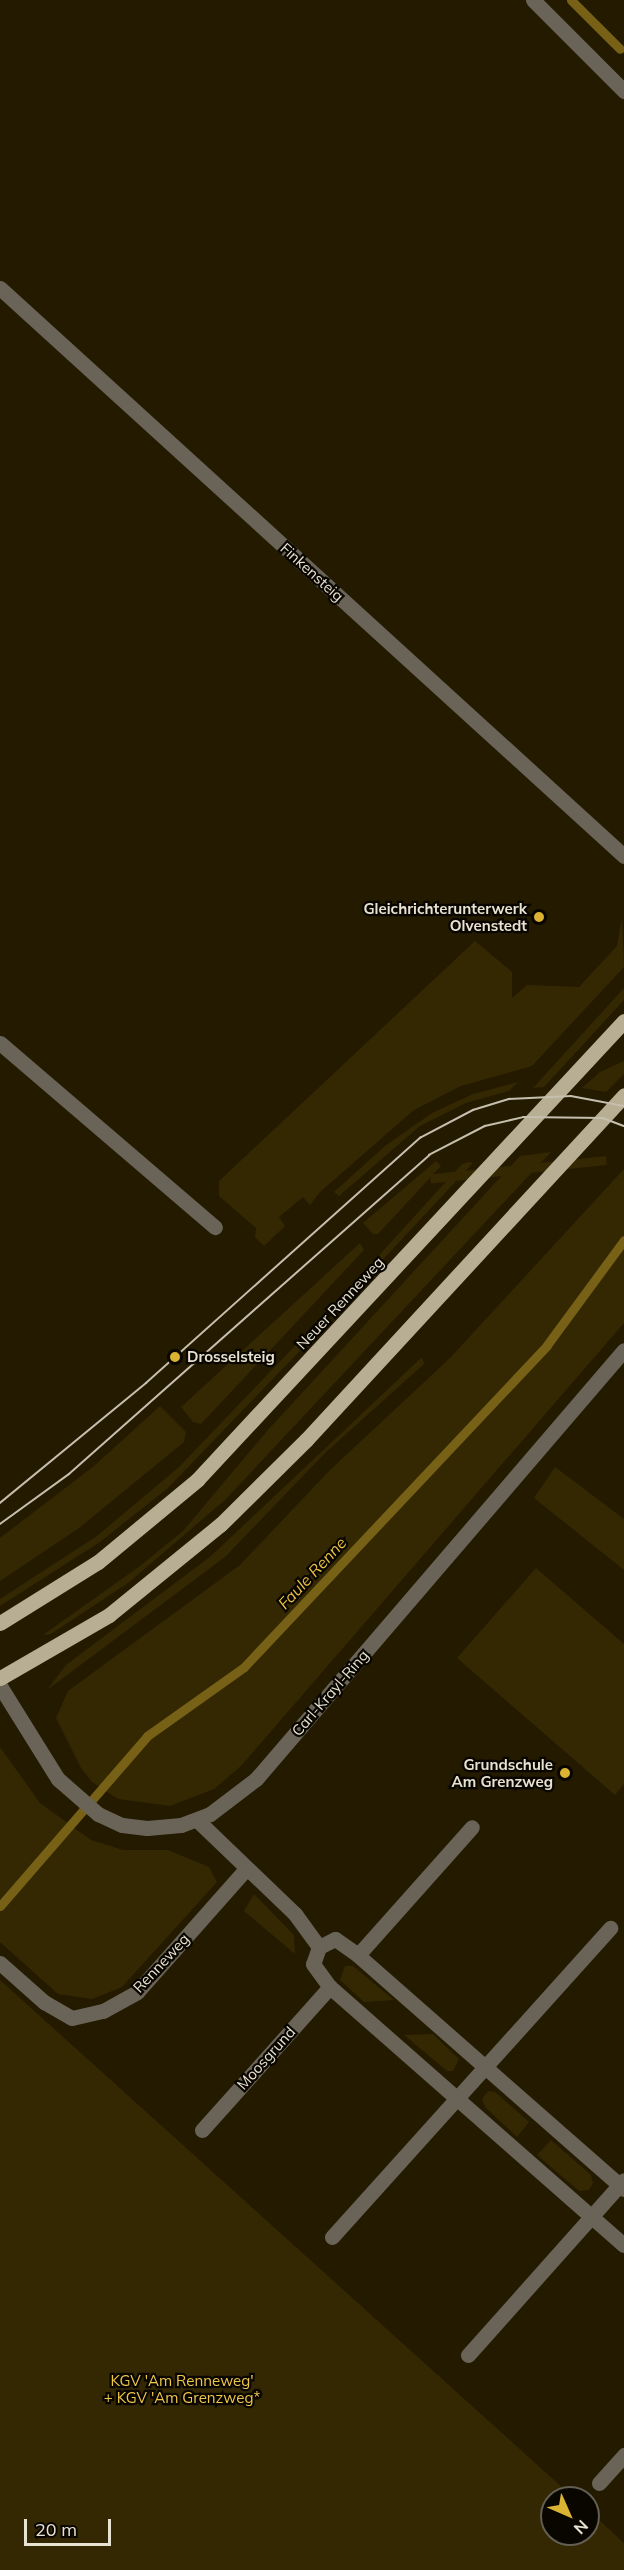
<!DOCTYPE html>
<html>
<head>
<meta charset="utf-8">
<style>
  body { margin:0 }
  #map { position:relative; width:624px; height:2570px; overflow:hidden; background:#231a00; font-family:Mulish,sans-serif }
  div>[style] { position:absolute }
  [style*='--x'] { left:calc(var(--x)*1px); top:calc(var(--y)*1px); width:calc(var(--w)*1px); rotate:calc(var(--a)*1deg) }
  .green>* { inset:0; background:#342803; transform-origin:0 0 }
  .stream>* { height:9px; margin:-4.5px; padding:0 4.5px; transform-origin:4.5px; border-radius:4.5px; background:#776116 }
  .street>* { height:15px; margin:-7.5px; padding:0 7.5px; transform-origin:7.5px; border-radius:7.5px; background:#696457 }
  .primary>* { height:15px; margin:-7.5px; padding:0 7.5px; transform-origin:7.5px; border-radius:7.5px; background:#b8ae93 }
  .tram>* { height:1.5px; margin:-0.75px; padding:0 0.75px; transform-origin:0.75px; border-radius:0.75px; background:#c6bfae }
  .dots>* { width:16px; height:16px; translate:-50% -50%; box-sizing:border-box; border:3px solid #090600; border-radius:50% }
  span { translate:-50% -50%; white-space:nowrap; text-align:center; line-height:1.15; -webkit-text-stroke:4.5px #090600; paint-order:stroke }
  .street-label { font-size:15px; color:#e8e2d2 }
  .poi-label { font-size:15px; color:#e8e2d2; font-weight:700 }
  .right { translate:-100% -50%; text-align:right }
  .left { translate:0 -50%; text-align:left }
  .park-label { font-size:15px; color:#efc749 }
  .water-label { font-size:16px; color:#e8c040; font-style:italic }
  .north { position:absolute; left:540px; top:2486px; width:60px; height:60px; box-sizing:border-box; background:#090600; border:2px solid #625e54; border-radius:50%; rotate:135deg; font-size:16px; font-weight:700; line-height:24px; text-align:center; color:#e8e2d2 }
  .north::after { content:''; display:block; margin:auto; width:21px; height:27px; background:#dab333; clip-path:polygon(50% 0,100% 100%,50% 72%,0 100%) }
  .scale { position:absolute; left:24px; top:2519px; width:87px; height:27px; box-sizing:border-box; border:3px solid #e8e2d2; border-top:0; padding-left:8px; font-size:18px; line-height:21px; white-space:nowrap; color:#e8e2d2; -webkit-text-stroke:4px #090600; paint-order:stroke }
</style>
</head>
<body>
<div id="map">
  <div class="green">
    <div style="clip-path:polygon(622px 917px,624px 967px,532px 1066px,461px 1086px,414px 1110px,320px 1192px,310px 1205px,303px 1197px,279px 1217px,285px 1226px,264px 1246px,255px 1237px,256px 1228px,219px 1196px,219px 1181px,475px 941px,512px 972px,512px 998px,527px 985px,579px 987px,617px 946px)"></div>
    <div style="clip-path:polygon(624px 988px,624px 1000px,544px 1087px,533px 1088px)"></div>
    <div style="clip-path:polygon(624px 1061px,624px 1074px,606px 1092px,582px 1088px,600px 1072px)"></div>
    <div style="clip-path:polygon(518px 1082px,509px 1091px,466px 1103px,420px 1126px,339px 1196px,334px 1192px,385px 1146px,432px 1113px,473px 1094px)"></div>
    <div style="clip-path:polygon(551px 1152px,225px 1500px,128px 1583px,51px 1634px,43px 1635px,140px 1566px,183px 1531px,267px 1431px,520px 1156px)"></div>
    <div style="left:606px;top:1156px;width:9px;height:177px;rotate:84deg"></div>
    <div style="clip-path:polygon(436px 1161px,441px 1166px,378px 1234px,373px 1234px,363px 1223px)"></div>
    <div style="clip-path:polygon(469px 1162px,473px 1163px,376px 1267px,372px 1263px,462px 1164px)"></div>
    <div style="clip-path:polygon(624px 1169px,624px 1323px,241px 1766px,214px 1789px,170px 1806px,118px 1799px,92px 1782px,81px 1768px,56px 1718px,68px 1691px,240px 1565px,329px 1471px,450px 1358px)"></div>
    <div style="clip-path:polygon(360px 1243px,364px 1250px,201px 1424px,193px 1422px,181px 1407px)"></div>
    <div style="clip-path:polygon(312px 1328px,318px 1332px,168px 1488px,100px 1542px,0 1606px,0 1599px,97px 1536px,179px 1467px)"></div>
    <div style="clip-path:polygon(422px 1357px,424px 1364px,325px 1453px,225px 1557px,47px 1690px,66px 1665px,211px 1556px)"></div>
    <div style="clip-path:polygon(160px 1406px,186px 1432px,184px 1442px,79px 1528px,0 1581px,0 1538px,94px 1466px)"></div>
    <div style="clip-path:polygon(555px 1467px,624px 1519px,624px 1570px,534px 1498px)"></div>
    <div style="clip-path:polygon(536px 1568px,624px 1644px,624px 1784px,615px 1795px,457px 1658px)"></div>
    <div style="clip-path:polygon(0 1747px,40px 1803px,91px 1840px,123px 1850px,168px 1850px,209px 1867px,217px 1882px,122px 1987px,92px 1999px,58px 1994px,0 1942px)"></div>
    <div style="clip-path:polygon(254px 1894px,294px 1935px,295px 1954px,244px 1911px)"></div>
    <div style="clip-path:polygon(345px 1966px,353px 1966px,394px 2000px,364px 2002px,340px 1980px)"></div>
    <div style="clip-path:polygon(0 1980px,574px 2498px,552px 2498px,552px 2534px,588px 2534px,588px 2510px,624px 2543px,624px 2570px,0 2570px)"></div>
    <div style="clip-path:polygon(433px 2034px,459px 2059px,453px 2071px,447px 2071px,404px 2035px)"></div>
    <div style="clip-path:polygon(488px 2091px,495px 2092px,529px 2122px,517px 2137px,485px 2107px,482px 2099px)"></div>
    <div style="clip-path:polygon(551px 2140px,591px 2175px,593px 2183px,589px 2190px,579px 2191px,537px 2155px)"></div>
  </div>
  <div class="stream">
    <div style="--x:571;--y:0;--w:69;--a:45"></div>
    <div style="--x:0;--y:1906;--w:225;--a:-49.1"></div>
    <div style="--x:147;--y:1736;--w:119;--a:-35.4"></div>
    <div style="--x:244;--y:1667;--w:442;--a:-46.7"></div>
    <div style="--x:547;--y:1345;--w:130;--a:-53.7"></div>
  </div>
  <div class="street">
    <div style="--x:533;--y:0;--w:129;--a:45"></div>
    <div style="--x:0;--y:288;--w:844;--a:42.31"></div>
    <div style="--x:0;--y:1043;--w:283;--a:40.6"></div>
    <div style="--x:0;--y:1686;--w:110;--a:58.1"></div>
    <div style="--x:58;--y:1779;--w:53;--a:41.2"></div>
    <div style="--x:98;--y:1814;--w:26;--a:25"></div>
    <div style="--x:122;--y:1825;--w:25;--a:7"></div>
    <div style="--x:147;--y:1828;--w:34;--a:-5"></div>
    <div style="--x:181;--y:1825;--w:31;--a:-21"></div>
    <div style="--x:210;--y:1814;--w:58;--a:-37.3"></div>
    <div style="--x:256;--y:1779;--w:565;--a:-49.38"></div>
    <div style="--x:197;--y:1820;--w:136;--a:43.8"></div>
    <div style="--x:295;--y:1914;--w:41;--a:54"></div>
    <div style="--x:358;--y:1955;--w:171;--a:-48.3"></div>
    <div style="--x:0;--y:1963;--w:59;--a:41.6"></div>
    <div style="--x:44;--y:2002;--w:32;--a:30"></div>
    <div style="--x:72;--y:2018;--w:32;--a:-13"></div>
    <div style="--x:103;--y:2011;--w:39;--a:-29"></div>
    <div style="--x:137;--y:1992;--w:164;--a:-48.5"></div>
    <div style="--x:202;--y:2130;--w:192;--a:-48.2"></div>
    <div style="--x:624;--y:2189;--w:354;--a:-138.7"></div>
    <div style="--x:358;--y:1955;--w:28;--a:-145"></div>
    <div style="--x:335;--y:1939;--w:18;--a:153"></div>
    <div style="--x:319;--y:1947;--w:18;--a:109"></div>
    <div style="--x:313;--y:1964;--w:29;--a:54"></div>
    <div style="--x:330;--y:1987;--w:391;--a:41.3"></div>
    <div style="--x:332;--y:2237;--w:416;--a:-48"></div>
    <div style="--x:468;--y:2355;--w:234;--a:-48.3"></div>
    <div style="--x:599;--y:2483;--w:38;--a:-48"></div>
  </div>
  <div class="primary">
    <div style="--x:0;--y:1623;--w:115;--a:-31.9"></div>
    <div style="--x:98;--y:1562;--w:129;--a:-39.6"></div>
    <div style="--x:197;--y:1480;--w:627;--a:-47.07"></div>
    <div style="--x:0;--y:1678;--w:126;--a:-30"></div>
    <div style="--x:109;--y:1615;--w:144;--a:-39.1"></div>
    <div style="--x:221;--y:1524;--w:120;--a:-44.7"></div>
    <div style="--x:306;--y:1440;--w:469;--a:-47.3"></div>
  </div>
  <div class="tram">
    <div style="--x:0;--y:1503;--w:189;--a:-39.4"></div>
    <div style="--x:146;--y:1383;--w:368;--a:-41.8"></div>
    <div style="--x:420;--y:1138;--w:60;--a:-27.8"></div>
    <div style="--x:473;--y:1110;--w:38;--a:-17"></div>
    <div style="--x:509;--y:1099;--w:62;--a:-2.8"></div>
    <div style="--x:571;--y:1096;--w:54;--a:10.7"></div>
    <div style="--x:0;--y:1524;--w:85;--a:-35.9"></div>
    <div style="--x:69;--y:1474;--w:481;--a:-41.5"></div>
    <div style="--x:429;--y:1155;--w:63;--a:-27.4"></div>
    <div style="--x:485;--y:1126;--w:39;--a:-13"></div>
    <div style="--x:523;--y:1117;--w:80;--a:0.7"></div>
    <div style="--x:603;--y:1118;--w:22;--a:21"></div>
  </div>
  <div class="dots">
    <div style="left:539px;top:917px;background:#dab333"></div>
    <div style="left:175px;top:1357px;background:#dab333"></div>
    <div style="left:565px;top:1773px;background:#dab333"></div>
  </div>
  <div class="street-label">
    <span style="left:312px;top:572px;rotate:42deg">Finkensteig</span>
    <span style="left:340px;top:1303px;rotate:-47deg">Neuer Renneweg</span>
    <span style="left:330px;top:1693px;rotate:-49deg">Carl-Krayl-Ring</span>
    <span style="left:161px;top:1963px;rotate:-47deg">Renneweg</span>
    <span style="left:266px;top:2058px;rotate:-48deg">Moosgrund</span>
  </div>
  <div class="poi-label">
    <span class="right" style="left:527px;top:917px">Gleichrichterunterwerk<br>Olvenstedt</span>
    <span class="left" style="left:187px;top:1357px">Drosselsteig</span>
    <span class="right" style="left:553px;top:1773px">Grundschule<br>Am Grenzweg</span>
  </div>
  <div class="park-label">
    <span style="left:182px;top:2389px">KGV 'Am Renneweg'<br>+ KGV 'Am Grenzweg*</span>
  </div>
  <div class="water-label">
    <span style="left:312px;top:1573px;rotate:-47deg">Faule Renne</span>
  </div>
  <div class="north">N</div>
  <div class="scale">20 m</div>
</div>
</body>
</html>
